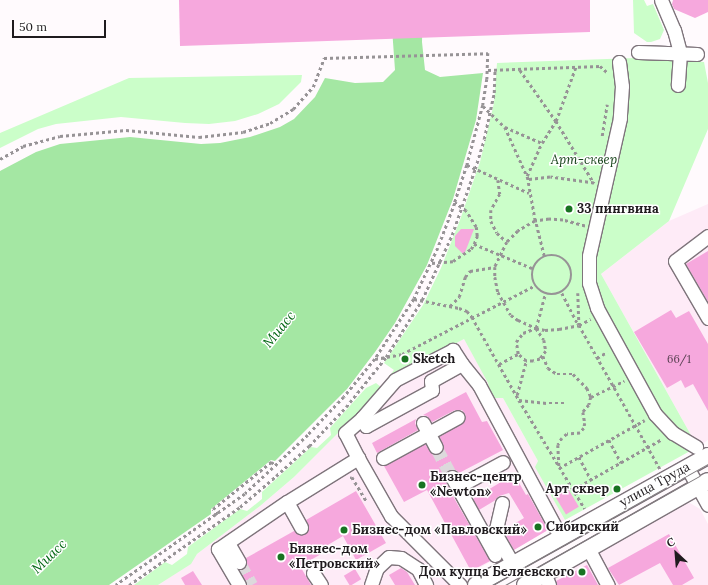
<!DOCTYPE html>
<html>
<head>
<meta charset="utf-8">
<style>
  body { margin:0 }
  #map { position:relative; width:708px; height:585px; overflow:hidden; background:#fffafd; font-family:Lora,serif }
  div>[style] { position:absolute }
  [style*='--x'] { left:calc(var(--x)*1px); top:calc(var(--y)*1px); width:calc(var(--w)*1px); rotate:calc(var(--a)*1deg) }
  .built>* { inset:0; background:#feebf7 }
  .green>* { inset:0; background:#cbfec9 }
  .water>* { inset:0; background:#a4e7a3 }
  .building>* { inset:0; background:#f6a8dd; transform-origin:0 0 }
  .minor-tunnel>* { height:13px; margin-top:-6.5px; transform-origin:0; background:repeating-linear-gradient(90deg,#ddd9dc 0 13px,transparent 0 19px) }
  .path>* { height:2.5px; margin-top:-1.25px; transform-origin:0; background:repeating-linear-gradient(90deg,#979396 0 3px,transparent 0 6px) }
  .path>.ring { margin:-1.25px; padding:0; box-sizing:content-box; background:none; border:2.5px solid #979396; border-radius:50% }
  .roads { filter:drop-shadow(1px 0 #7e747b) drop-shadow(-1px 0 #7e747b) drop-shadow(0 1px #7e747b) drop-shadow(0 -1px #7e747b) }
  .minor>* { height:13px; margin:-6.5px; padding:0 6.5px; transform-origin:6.5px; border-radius:6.5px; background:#fff }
  .major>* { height:16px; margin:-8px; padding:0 8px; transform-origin:8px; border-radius:8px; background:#fff }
  .tram>* { height:1px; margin:-0.5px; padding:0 0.5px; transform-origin:0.5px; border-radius:0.5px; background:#827d80 }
  .dots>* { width:11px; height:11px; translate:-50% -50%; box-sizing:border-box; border:2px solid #fff; border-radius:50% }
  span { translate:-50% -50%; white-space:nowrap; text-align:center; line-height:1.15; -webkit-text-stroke:3px #fff; paint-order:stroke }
  .number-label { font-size:11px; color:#553e4e }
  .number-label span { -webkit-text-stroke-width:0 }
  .park-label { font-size:13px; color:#164318; font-style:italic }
  .poi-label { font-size:13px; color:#1f1b1e; font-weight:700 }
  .left { translate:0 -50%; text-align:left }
  .right { translate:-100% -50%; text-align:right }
  .street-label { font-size:13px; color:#1f1b1e }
  .water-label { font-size:14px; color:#061; font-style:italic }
  .north { position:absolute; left:656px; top:533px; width:40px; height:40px; -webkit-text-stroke:3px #fff; paint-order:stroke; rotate:334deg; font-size:11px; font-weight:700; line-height:16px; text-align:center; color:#1f1b1e }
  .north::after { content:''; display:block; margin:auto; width:14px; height:18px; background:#1f1b1e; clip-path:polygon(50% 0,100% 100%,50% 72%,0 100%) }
  .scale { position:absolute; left:12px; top:20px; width:94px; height:18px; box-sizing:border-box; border:2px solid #1f1b1e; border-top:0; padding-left:5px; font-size:12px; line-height:14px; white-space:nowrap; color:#1f1b1e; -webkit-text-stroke:3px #fff; paint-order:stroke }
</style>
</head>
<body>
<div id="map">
  <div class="built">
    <div style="clip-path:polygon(708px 204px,708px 440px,701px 445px,692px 437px,601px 274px,669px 221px)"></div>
    <div style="clip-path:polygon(464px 339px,489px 383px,489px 388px,503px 398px,538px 461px,536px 467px,565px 520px,449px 585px,158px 585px,190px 564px,197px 554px,260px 506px,294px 477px,372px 398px,394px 370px,423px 360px)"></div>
    <div style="clip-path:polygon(690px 503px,700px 509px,708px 524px,708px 585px,535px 585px,680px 505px)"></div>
  </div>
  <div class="green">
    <div style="clip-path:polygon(633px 0,644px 0,647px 6px,653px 4px,664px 30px,660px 39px,651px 42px,647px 42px,634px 33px)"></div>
    <div style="clip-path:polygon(635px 58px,704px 62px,708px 83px,708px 129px,669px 221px,601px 274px,692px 437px,701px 445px,565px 520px,535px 467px,538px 461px,503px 398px,495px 398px,489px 388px,488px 383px,464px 339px,397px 374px,294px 477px,260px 506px,197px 554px,191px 564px,158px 585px,134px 585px,165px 562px,172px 565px,187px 554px,188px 547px,240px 509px,247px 511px,262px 499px,262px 492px,311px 447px,317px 448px,331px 435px,330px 428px,366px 388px,376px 383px,381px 387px,394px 370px,384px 363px,423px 305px,441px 268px,460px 220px,480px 162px,494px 103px,497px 63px)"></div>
    <div style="clip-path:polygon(302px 75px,301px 82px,279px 104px,258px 114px,235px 121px,209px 124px,185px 123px,121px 117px,56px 124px,38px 129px,0 148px,0 133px,129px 78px)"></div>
  </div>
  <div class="water">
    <div style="clip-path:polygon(390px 0,423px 0,422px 42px,425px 70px,440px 77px,483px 73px,476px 120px,453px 199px,427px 265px,395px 323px,375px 352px,347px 389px,275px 461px,271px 460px,211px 509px,211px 514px,109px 585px,0 585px,0 171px,36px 152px,60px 144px,130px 137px,201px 144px,220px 143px,250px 137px,280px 127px,294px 119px,315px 97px,325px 78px,355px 83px,383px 82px,395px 70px)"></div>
  </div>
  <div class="building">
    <div style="clip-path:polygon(179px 0,590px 0,590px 32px,180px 46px)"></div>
    <div style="clip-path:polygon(673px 0,708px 0,708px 12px,695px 18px,674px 9px,672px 4px)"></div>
    <div style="clip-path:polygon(461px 229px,474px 229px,464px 255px,455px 246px,455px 236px)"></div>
    <div style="clip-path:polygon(708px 251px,708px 302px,686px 264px)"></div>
    <div style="clip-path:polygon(671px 310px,676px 318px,689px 311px,708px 344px,708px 411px,693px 384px,685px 388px,681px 380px,667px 388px,634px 332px)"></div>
    <div style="clip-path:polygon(466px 392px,482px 422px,487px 421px,503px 450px,459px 473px,456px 470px,448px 470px,444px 476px,450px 491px,490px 561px,471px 571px,427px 490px,404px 502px,384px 466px,425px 444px,432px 454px,440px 454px,444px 447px,439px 436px,462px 424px,466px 418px,465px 414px,462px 410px,455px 410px,432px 422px,427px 416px,423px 415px)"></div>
    <div style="clip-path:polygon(416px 419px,415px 423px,418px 430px,377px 453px,372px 443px)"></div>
    <div style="clip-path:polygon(514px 474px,526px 495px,528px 494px,548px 530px,514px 550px,506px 536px,510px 533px,507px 528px,524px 518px,509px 493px,499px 496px,494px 501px,479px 510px,473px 499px)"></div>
    <div style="left:567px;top:487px;width:23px;height:15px;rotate:59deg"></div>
    <div style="clip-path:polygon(356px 491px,386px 543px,356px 560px,343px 536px,321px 549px,323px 553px,300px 566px,311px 585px,247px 585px,239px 570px,246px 566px,246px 558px,294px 531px,301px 535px,305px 534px,309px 527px,306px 520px)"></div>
    <div style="clip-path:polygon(669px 534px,694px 578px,682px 585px,673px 585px,660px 563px,619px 585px,608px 568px)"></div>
    <div style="clip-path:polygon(587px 565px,598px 585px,557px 585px,556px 581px)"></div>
    <div style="clip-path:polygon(401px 568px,407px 572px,415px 585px,395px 585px,389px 575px)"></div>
    <div style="left:355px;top:569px;width:12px;height:13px;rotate:59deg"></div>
    <div style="clip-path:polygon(193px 571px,202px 585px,185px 585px,181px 578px)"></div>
  </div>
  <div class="minor-tunnel">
    <div style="--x:436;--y:447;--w:34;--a:62"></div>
    <div style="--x:239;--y:562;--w:26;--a:61"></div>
  </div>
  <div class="path">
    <div style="--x:488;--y:70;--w:112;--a:-2"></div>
    <div style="--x:600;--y:66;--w:9;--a:41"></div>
    <div style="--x:520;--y:70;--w:62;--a:54.8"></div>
    <div style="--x:556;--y:121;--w:73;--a:58.5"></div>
    <div style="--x:594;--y:183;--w:44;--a:-172.2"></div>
    <div style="--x:550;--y:177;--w:23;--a:173"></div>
    <div style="--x:483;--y:106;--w:30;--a:44"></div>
    <div style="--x:505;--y:127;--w:54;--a:65.8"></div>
    <div style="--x:505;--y:127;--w:40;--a:23.4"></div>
    <div style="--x:602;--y:136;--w:32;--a:-81"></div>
    <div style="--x:0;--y:159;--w:26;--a:-29"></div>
    <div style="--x:23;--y:146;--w:38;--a:-15"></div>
    <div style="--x:60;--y:136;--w:66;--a:-5.2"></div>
    <div style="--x:126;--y:130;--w:73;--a:5.5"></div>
    <div style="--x:199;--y:137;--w:44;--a:-6.5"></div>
    <div style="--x:243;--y:132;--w:28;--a:-18"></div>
    <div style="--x:270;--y:123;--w:27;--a:-31"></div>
    <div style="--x:293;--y:109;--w:30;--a:-48"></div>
    <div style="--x:313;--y:87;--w:31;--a:-69"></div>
    <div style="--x:324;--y:58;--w:164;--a:-1.7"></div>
    <div style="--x:488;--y:53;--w:26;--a:92"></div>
    <div style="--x:487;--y:79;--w:26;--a:99"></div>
    <div style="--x:483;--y:105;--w:62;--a:104.9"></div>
    <div style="--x:467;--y:165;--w:40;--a:108"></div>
    <div style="--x:455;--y:203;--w:48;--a:110.7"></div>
    <div style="--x:438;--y:248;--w:56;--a:115.2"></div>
    <div style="--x:414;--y:299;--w:72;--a:123"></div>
    <div style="--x:375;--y:359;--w:49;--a:129.2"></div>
    <div style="--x:344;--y:397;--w:52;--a:133.5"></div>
    <div style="--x:308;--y:435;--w:86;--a:136.9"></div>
    <div style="--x:245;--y:494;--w:158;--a:144.8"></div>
    <div style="--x:467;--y:165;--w:68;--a:24.3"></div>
    <div style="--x:498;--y:180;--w:14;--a:82"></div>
    <div style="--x:500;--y:194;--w:18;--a:119"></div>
    <div style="--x:491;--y:210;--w:11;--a:90"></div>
    <div style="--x:491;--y:221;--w:13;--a:63"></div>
    <div style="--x:497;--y:233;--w:13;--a:42"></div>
    <div style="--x:585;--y:226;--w:23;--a:-165"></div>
    <div style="--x:563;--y:220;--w:14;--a:-176"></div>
    <div style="--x:549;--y:219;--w:14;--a:172"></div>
    <div style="--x:535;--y:221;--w:20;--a:150"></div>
    <div style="--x:518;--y:231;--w:16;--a:135"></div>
    <div style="--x:507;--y:242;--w:28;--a:116"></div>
    <div style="--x:495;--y:267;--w:10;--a:90"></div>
    <div style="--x:495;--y:277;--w:15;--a:79"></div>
    <div style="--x:498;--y:292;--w:26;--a:61"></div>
    <div style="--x:511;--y:315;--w:9;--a:36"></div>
    <div style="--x:518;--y:320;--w:20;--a:24"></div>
    <div style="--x:536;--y:328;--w:9;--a:13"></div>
    <div style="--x:545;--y:330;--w:14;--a:-4"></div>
    <div style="--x:559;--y:329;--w:20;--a:-11"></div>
    <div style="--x:579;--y:325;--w:13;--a:-27"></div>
    <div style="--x:474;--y:244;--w:63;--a:22.5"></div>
    <div class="ring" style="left:532px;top:255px;width:37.5px;height:37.5px"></div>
    <div style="--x:544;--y:256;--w:36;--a:-104"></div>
    <div style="--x:535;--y:221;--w:46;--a:-100.1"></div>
    <div style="--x:527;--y:176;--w:36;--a:-66"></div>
    <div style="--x:542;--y:143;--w:26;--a:-58"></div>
    <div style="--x:556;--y:121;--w:59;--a:-70"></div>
    <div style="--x:432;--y:263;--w:21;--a:-5"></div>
    <div style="--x:453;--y:261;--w:22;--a:-34"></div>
    <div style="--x:471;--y:249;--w:6;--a:-59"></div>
    <div style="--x:474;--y:244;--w:9;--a:-69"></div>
    <div style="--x:477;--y:236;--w:9;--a:-96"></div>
    <div style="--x:476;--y:227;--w:19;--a:-122"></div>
    <div style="--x:466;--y:211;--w:14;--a:-144"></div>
    <div style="--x:562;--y:293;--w:36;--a:63"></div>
    <div style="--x:578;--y:293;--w:32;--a:88"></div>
    <div style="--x:579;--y:325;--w:165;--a:60.6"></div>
    <div style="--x:414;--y:299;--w:46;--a:11.3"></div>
    <div style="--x:459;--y:308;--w:9;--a:21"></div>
    <div style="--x:467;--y:311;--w:8;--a:50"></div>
    <div style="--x:472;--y:317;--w:95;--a:60.5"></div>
    <div style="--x:519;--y:400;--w:127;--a:58.8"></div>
    <div style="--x:450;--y:306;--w:13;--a:-45"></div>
    <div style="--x:459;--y:297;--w:21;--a:-73"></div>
    <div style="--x:465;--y:277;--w:8;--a:-50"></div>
    <div style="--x:470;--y:271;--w:25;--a:-9"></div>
    <div style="--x:536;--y:328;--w:14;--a:56"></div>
    <div style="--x:544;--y:340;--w:11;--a:80"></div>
    <div style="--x:546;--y:351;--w:10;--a:127"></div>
    <div style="--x:540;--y:359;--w:7;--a:164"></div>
    <div style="--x:533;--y:361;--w:7;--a:180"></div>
    <div style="--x:526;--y:361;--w:11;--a:-139"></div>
    <div style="--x:518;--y:354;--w:12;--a:-99"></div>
    <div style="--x:516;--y:342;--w:11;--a:-52"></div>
    <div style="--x:523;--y:333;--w:14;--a:-21"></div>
    <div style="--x:536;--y:328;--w:35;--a:-75"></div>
    <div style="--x:543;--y:356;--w:13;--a:67"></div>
    <div style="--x:548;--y:368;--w:11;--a:34"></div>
    <div style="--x:557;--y:374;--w:16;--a:0"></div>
    <div style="--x:573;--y:374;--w:20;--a:45"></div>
    <div style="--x:587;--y:388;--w:10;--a:66"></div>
    <div style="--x:591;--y:397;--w:8;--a:104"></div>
    <div style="--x:589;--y:405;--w:9;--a:131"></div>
    <div style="--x:583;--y:412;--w:11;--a:80"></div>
    <div style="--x:585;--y:423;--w:5;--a:101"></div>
    <div style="--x:584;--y:428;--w:6;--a:129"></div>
    <div style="--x:580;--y:433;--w:13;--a:176"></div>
    <div style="--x:567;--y:434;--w:6;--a:141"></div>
    <div style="--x:562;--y:438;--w:8;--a:120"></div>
    <div style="--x:558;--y:445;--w:22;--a:87"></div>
    <div style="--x:597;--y:358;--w:12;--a:-31"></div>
    <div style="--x:375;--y:359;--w:27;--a:-10"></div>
    <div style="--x:402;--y:354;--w:148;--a:-27.3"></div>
    <div style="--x:499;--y:364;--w:21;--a:-28"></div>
    <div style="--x:517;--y:395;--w:35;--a:-75"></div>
    <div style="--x:591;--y:397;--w:37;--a:-26"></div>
    <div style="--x:519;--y:400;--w:30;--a:6"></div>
    <div style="--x:549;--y:403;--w:18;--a:0"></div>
    <div style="--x:609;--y:440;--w:26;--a:62"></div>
    <div style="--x:579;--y:457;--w:26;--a:62"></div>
    <div style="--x:559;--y:468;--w:98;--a:-29.2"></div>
    <div style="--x:350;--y:478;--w:2;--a:-27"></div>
    <div style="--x:352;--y:477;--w:29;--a:59"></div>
    <div style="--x:574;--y:489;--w:101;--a:-29.6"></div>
    <div style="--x:217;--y:515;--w:7;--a:-124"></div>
    <div style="--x:213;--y:509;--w:75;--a:-39"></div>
    <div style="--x:271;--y:462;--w:7;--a:27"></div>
    <div style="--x:129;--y:585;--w:136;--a:-35.1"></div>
    <div style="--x:240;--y:507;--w:48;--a:-40.7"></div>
    <div style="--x:276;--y:476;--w:45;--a:-42.3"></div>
    <div style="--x:309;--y:446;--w:54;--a:-46.5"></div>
    <div style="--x:346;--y:407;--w:64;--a:-51.3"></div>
    <div style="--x:386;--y:357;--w:67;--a:-57.7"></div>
    <div style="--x:422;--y:300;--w:72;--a:-65.2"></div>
    <div style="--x:452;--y:235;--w:70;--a:-70.8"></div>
    <div style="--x:475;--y:169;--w:31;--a:-73"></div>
    <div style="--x:484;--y:139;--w:47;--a:-77.7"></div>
    <div style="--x:494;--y:93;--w:23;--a:-88"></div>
  </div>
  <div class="roads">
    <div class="minor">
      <div style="--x:661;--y:0;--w:33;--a:67"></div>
      <div style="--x:674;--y:30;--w:24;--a:75"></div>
      <div style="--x:680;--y:53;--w:32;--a:94"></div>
      <div style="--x:638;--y:52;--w:59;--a:1.9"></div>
      <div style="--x:619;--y:62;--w:24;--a:83"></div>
      <div style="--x:622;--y:86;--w:32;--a:94"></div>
      <div style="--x:620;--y:118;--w:141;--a:102.7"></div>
      <div style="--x:589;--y:256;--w:27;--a:90"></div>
      <div style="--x:589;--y:283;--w:26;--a:72"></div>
      <div style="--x:597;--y:308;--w:121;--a:61.3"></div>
      <div style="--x:655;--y:414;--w:26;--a:47"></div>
      <div style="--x:673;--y:433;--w:27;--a:31"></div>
      <div style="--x:708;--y:236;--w:41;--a:142.9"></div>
      <div style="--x:675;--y:261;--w:66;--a:59.9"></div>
      <div style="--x:462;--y:364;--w:17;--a:-123"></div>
      <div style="--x:453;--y:350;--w:65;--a:152.7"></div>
      <div style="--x:395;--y:380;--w:50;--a:131"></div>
      <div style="--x:362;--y:418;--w:9;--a:63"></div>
      <div style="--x:366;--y:426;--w:75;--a:-28.6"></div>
      <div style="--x:432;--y:390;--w:9;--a:-96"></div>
      <div style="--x:431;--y:381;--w:35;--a:-29"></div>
      <div style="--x:462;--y:364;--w:27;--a:51"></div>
      <div style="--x:479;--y:385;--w:174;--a:61.8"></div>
      <div style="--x:423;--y:423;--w:27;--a:62"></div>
      <div style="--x:358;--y:458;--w:28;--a:-117"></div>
      <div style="--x:345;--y:433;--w:23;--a:-41"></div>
      <div style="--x:383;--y:458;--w:85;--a:-28.7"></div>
      <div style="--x:687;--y:467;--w:43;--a:61.1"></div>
      <div style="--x:452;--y:477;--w:89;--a:61.1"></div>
      <div style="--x:457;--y:487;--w:52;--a:-28.5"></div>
      <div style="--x:287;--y:502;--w:29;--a:61"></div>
      <div style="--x:502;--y:503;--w:31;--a:103"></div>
      <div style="--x:495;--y:533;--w:36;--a:60"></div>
      <div style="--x:228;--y:543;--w:22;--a:60"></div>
      <div style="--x:589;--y:550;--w:40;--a:62"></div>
      <div style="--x:313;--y:573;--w:14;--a:56"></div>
      <div style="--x:545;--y:575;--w:11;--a:68"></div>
      <div style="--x:239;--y:585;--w:42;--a:-120.3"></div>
      <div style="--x:218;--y:549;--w:83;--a:-34.3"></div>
      <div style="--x:287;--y:502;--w:84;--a:-31.8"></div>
      <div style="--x:358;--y:458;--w:67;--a:60.4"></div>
      <div style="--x:391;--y:516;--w:98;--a:45"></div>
      <div style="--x:371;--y:585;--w:18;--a:-71"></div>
      <div style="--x:377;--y:568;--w:16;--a:-43"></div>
      <div style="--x:389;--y:557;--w:12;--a:5"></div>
      <div style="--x:401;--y:558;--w:20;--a:33"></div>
      <div style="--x:418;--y:569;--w:18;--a:63"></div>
    </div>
    <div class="major">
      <div style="--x:476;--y:585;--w:265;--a:-29.1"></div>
      <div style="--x:525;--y:585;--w:210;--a:-29.6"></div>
    </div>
  </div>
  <div class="tram">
    <div style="--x:492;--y:585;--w:248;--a:-29.3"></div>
    <div style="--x:505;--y:585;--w:223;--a:-29.3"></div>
  </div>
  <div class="dots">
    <div style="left:569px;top:209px;background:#187321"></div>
    <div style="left:405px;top:359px;background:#187321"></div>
    <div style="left:422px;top:485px;background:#187321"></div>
    <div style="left:617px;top:489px;background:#187321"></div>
    <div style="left:538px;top:527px;background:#187321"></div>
    <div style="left:344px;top:530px;background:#187321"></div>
    <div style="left:281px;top:557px;background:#187321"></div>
    <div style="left:582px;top:572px;background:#187321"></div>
  </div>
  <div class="number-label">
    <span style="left:679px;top:359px">66/1</span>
  </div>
  <div class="park-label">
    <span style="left:584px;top:160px">Арт-сквер</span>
  </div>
  <div class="poi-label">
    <span class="left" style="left:577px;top:209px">33 пингвина</span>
    <span class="left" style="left:413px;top:359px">Sketch</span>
    <span class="left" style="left:430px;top:485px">Бизнес-центр<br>«Newton»</span>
    <span class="right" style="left:609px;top:489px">Арт сквер</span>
    <span class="left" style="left:546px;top:527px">Сибирский</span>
    <span class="left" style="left:352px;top:530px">Бизнес-дом «Павловский»</span>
    <span class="left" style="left:289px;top:557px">Бизнес-дом<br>«Петровский»</span>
    <span class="right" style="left:574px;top:572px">Дом купца Беляевского</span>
  </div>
  <div class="street-label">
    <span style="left:655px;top:485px;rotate:-29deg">улица Труда</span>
  </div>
  <div class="water-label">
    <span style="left:279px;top:329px;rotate:-51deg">Миасс</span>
    <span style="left:49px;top:556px;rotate:-44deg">Миасс</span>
  </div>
  <div class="north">С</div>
  <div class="scale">50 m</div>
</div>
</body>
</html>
